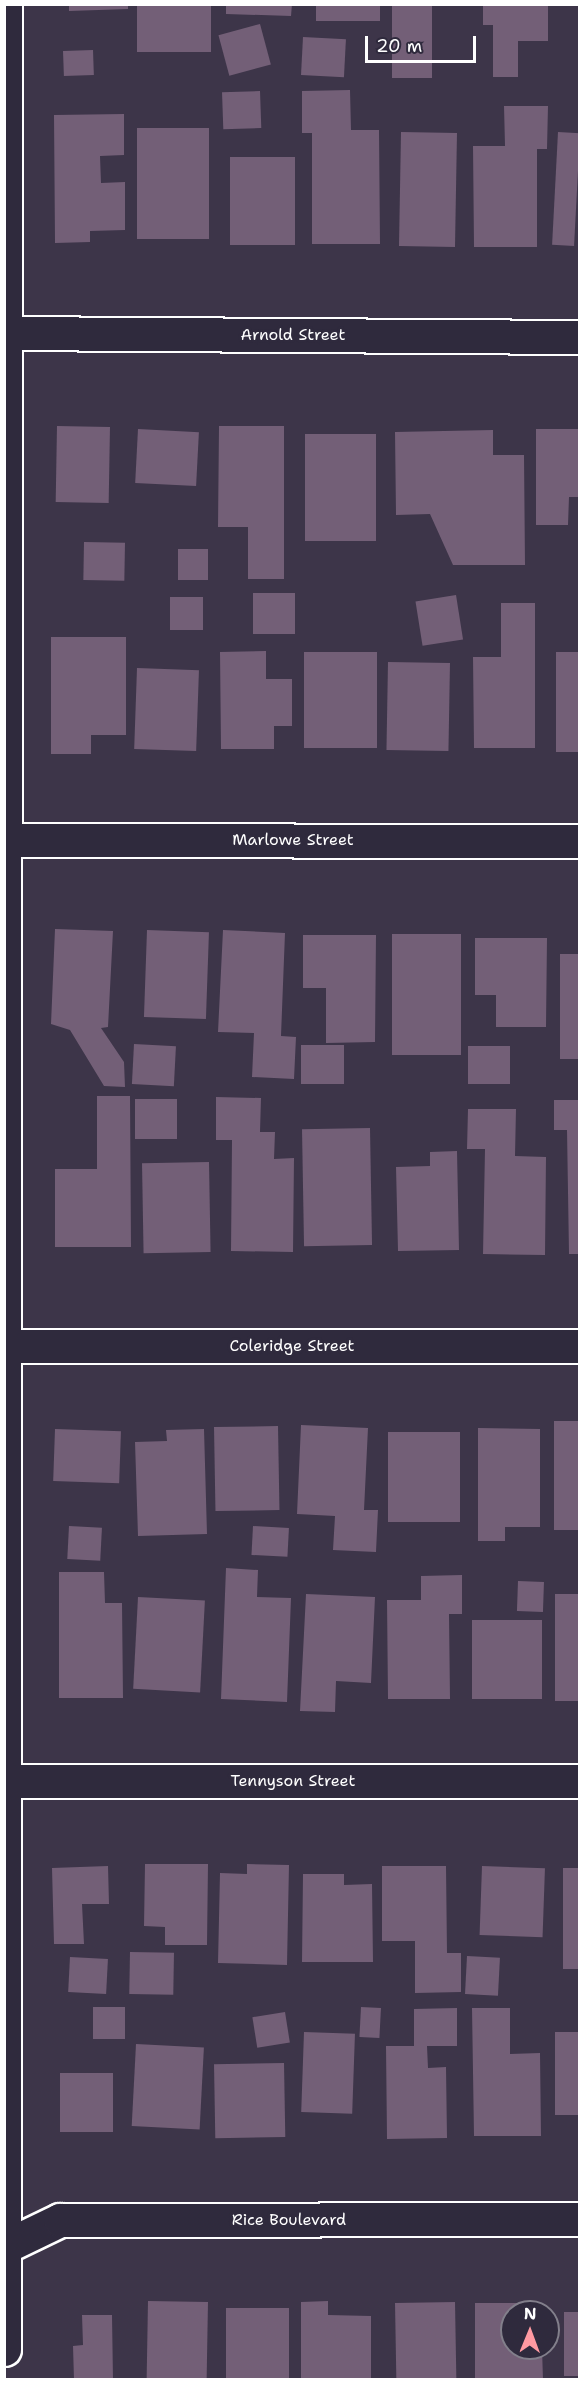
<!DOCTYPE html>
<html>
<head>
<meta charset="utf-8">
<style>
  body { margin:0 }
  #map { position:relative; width:584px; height:2384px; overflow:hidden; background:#3d3549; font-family:"Shantell Sans",sans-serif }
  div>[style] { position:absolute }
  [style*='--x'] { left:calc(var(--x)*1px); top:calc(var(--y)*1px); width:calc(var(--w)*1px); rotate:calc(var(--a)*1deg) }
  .building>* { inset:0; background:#735f77; transform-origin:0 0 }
  .roads { filter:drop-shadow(2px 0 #fff) drop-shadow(-2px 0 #fff) drop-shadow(0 2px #fff) drop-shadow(0 -2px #fff) }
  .minor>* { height:33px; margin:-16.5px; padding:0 16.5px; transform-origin:16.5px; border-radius:16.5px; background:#2f2a3d }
  .tertiary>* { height:33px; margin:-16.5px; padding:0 16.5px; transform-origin:16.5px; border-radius:16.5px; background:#2f2a3d }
  .secondary>* { height:33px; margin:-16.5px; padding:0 16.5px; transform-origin:16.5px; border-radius:16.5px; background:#2f2a3d }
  span { translate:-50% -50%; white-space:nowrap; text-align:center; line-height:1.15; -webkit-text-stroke:6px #2f2a3d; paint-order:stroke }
  .street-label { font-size:16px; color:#fff }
  .frame { position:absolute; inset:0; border:6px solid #fff; pointer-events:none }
  .north { position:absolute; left:500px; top:2300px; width:60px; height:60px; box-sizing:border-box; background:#2f2a3d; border:2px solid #827f8b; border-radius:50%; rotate:1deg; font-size:16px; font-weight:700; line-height:24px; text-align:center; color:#fff }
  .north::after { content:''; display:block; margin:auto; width:21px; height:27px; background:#ff9aa2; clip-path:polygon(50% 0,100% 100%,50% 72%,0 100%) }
  .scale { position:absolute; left:365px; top:36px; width:111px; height:27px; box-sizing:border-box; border:3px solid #fff; border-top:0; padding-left:8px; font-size:18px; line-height:21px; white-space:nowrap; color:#fff; -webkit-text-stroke:4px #2f2a3d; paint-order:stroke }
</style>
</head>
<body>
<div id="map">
  <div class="building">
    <div style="clip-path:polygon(69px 4px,128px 4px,128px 9px,69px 11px)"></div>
    <div style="clip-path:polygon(226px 4px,292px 4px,291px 16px,226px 14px)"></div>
    <div style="left:316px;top:4px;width:64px;height:17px"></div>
    <div style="left:392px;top:4px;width:40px;height:74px"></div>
    <div style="clip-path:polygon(483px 4px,548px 4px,548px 41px,518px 41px,518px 77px,493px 77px,493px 25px,483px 25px)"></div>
    <div style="left:137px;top:5px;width:74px;height:47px"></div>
    <div style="left:260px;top:24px;width:42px;height:43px;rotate:75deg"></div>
    <div style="left:303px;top:37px;width:43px;height:38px;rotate:3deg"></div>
    <div style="left:93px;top:50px;width:25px;height:30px;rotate:88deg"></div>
    <div style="clip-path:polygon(350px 90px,351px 130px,379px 130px,380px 244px,312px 244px,312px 133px,302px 133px,302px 91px)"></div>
    <div style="left:260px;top:91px;width:37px;height:38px;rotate:88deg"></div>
    <div style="clip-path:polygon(504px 106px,548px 106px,547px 149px,537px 149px,537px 247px,474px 247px,473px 146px,505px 146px)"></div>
    <div style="clip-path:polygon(124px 114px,124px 155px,100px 156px,101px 183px,125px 182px,125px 230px,90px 231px,90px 242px,55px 243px,54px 115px)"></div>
    <div style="left:137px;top:128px;width:72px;height:111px"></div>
    <div style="left:401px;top:132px;width:56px;height:114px;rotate:1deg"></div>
    <div style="left:558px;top:132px;width:22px;height:113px;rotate:3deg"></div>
    <div style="left:230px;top:157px;width:65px;height:88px"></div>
    <div style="left:57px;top:426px;width:53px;height:76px;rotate:1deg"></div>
    <div style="clip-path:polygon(219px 426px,284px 426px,284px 579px,248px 579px,248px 527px,218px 527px)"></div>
    <div style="left:138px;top:429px;width:61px;height:54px;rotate:3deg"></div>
    <div style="clip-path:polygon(536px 429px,580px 429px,580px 497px,569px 497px,568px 525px,536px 525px)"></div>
    <div style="clip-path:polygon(493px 430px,493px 455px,524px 455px,525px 565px,453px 565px,430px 514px,396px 515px,395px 432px)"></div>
    <div style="left:305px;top:434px;width:71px;height:107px"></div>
    <div style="left:84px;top:542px;width:41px;height:38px;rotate:1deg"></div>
    <div style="left:178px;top:549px;width:30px;height:31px"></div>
    <div style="left:295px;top:593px;width:41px;height:42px;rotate:90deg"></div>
    <div style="left:456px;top:595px;width:45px;height:41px;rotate:81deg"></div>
    <div style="left:170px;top:597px;width:33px;height:33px"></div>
    <div style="clip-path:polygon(501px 603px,535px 603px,535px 748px,474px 748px,473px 657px,501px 657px)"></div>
    <div style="clip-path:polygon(51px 637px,126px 637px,126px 735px,91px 735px,91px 754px,51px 754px)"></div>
    <div style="clip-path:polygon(266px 651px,266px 679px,292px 679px,292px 726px,274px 726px,274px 749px,221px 749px,220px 652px)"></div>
    <div style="left:304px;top:652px;width:73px;height:96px"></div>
    <div style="left:556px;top:652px;width:24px;height:100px"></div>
    <div style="left:388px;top:662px;width:62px;height:88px;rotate:1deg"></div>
    <div style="left:137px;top:668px;width:62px;height:81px;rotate:2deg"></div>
    <div style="clip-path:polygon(55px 929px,113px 931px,108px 1027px,101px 1028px,124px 1062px,125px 1087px,104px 1086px,70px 1030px,51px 1024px)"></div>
    <div style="left:147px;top:930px;width:62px;height:87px;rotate:2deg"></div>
    <div style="clip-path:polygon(223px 930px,285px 933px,281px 1036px,296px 1037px,294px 1079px,252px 1077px,254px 1033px,218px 1032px)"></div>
    <div style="left:392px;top:934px;width:69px;height:121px"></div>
    <div style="clip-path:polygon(303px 935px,376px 935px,375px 1042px,326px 1043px,326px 988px,303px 988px)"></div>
    <div style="clip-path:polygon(475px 938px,547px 938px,546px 1027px,496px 1027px,496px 995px,475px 995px)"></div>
    <div style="left:560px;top:954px;width:20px;height:105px"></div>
    <div style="left:134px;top:1044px;width:42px;height:40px;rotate:3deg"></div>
    <div style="left:301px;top:1045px;width:43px;height:39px"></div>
    <div style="left:468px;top:1046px;width:42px;height:38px"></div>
    <div style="clip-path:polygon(97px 1096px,130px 1096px,131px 1247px,55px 1247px,55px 1169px,97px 1169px)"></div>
    <div style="clip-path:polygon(216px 1097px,261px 1098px,260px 1132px,275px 1132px,274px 1159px,294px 1158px,293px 1252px,231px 1251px,232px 1140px,216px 1140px)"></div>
    <div style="left:135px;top:1099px;width:42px;height:40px"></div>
    <div style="clip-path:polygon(554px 1100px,580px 1100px,580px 1254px,569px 1254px,567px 1130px,554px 1130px)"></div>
    <div style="clip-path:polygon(468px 1109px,516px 1109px,515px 1156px,546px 1157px,545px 1255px,483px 1254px,485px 1149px,467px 1149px)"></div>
    <div style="left:370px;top:1128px;width:117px;height:68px;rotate:89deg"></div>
    <div style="clip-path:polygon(457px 1151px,459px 1250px,398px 1251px,396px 1167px,430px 1166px,430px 1152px)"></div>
    <div style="left:209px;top:1162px;width:90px;height:67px;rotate:89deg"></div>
    <div style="left:554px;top:1421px;width:26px;height:109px"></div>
    <div style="clip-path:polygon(301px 1425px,368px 1428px,364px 1510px,378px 1510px,376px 1552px,333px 1550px,335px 1516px,297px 1514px)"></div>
    <div style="left:278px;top:1426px;width:84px;height:64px;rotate:89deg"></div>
    <div style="clip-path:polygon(478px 1428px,540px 1429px,540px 1527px,505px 1527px,505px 1541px,478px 1541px)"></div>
    <div style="left:55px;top:1429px;width:66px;height:52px;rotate:2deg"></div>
    <div style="clip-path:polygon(204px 1429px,207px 1534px,138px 1536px,135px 1442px,167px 1441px,166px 1430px)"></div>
    <div style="left:388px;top:1432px;width:72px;height:90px"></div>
    <div style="left:69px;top:1526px;width:33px;height:33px;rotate:3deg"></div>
    <div style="left:253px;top:1526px;width:36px;height:29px;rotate:3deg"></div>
    <div style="clip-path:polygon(226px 1568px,258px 1570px,257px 1597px,291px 1598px,287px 1702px,221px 1699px)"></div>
    <div style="clip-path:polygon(59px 1572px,104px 1572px,105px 1603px,122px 1603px,123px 1698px,59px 1698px)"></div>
    <div style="clip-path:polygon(462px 1575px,462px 1614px,449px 1614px,450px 1699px,388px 1699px,387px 1600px,421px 1600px,421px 1576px)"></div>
    <div style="left:518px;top:1581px;width:26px;height:30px;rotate:2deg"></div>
    <div style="clip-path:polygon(306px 1594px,375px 1597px,371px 1683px,336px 1681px,335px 1712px,300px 1711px)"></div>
    <div style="left:555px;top:1594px;width:25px;height:107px"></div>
    <div style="left:138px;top:1597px;width:67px;height:92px;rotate:3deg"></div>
    <div style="left:472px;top:1620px;width:70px;height:79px"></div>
    <div style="clip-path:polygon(145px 1864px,208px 1864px,207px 1945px,165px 1945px,165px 1927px,144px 1926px)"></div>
    <div style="clip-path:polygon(247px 1864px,289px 1865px,287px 1965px,218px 1963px,220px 1873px,247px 1874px)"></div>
    <div style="clip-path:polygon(108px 1866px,109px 1904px,82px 1904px,84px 1944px,54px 1944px,52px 1868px)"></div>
    <div style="clip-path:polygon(382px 1866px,446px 1866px,447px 1953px,461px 1953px,461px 1992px,415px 1993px,415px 1941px,382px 1941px)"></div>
    <div style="left:482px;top:1866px;width:63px;height:69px;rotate:2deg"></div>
    <div style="left:563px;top:1868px;width:17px;height:101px"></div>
    <div style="clip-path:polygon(303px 1874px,344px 1874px,344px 1885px,372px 1884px,373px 1962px,302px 1962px)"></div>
    <div style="left:130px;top:1952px;width:44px;height:42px;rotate:1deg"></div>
    <div style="left:467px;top:1956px;width:33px;height:38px;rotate:3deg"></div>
    <div style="left:70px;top:1957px;width:38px;height:35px;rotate:3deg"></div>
    <div style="left:93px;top:2007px;width:32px;height:32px"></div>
    <div style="left:361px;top:2007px;width:20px;height:30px;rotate:3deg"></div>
    <div style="clip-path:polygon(457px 2008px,457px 2046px,427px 2046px,428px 2068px,446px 2067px,447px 2138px,387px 2139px,386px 2046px,414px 2046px,414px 2009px)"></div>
    <div style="clip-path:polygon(472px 2008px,510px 2008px,510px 2054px,540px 2053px,541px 2136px,474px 2136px)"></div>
    <div style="left:285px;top:2012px;width:31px;height:33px;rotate:81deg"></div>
    <div style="left:304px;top:2032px;width:51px;height:80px;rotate:2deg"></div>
    <div style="left:555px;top:2032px;width:25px;height:83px"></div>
    <div style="left:136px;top:2044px;width:68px;height:82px;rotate:3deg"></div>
    <div style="left:284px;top:2063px;width:74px;height:70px;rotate:89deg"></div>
    <div style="left:60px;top:2073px;width:53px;height:59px"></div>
    <div style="left:148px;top:2301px;width:60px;height:79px;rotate:1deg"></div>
    <div style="clip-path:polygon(328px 2301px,328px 2315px,371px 2316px,371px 2380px,301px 2380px,301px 2302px)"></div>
    <div style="left:455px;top:2302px;width:78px;height:60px;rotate:89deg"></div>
    <div style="clip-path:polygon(475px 2303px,541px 2303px,541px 2312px,512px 2312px,512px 2348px,542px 2348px,543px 2380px,475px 2380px)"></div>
    <div style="left:226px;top:2308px;width:63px;height:70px"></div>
    <div style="left:564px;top:2312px;width:16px;height:64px"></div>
    <div style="clip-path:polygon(82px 2315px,112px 2315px,113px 2380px,74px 2380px,73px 2346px,83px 2345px)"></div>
  </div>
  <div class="roads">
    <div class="minor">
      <div style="--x:6;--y:333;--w:574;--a:0.4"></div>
      <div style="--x:6;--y:840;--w:574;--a:0.1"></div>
      <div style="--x:5;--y:1346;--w:575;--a:0"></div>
      <div style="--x:6;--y:1781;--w:574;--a:0"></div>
    </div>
    <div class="tertiary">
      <div style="--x:4;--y:2247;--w:62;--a:-25.7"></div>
      <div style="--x:60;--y:2220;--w:520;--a:-0.11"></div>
    </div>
    <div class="secondary">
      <div style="--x:4;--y:2349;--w:2345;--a:-89.98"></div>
    </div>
  </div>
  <div class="street-label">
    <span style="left:293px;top:335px">Arnold Street</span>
    <span style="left:293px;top:840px">Marlowe Street</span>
    <span style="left:292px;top:1346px">Coleridge Street</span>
    <span style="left:293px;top:1781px">Tennyson Street</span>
    <span style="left:289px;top:2220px">Rice Boulevard</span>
  </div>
  <div class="frame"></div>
  <div class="north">N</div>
  <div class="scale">20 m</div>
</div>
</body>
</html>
